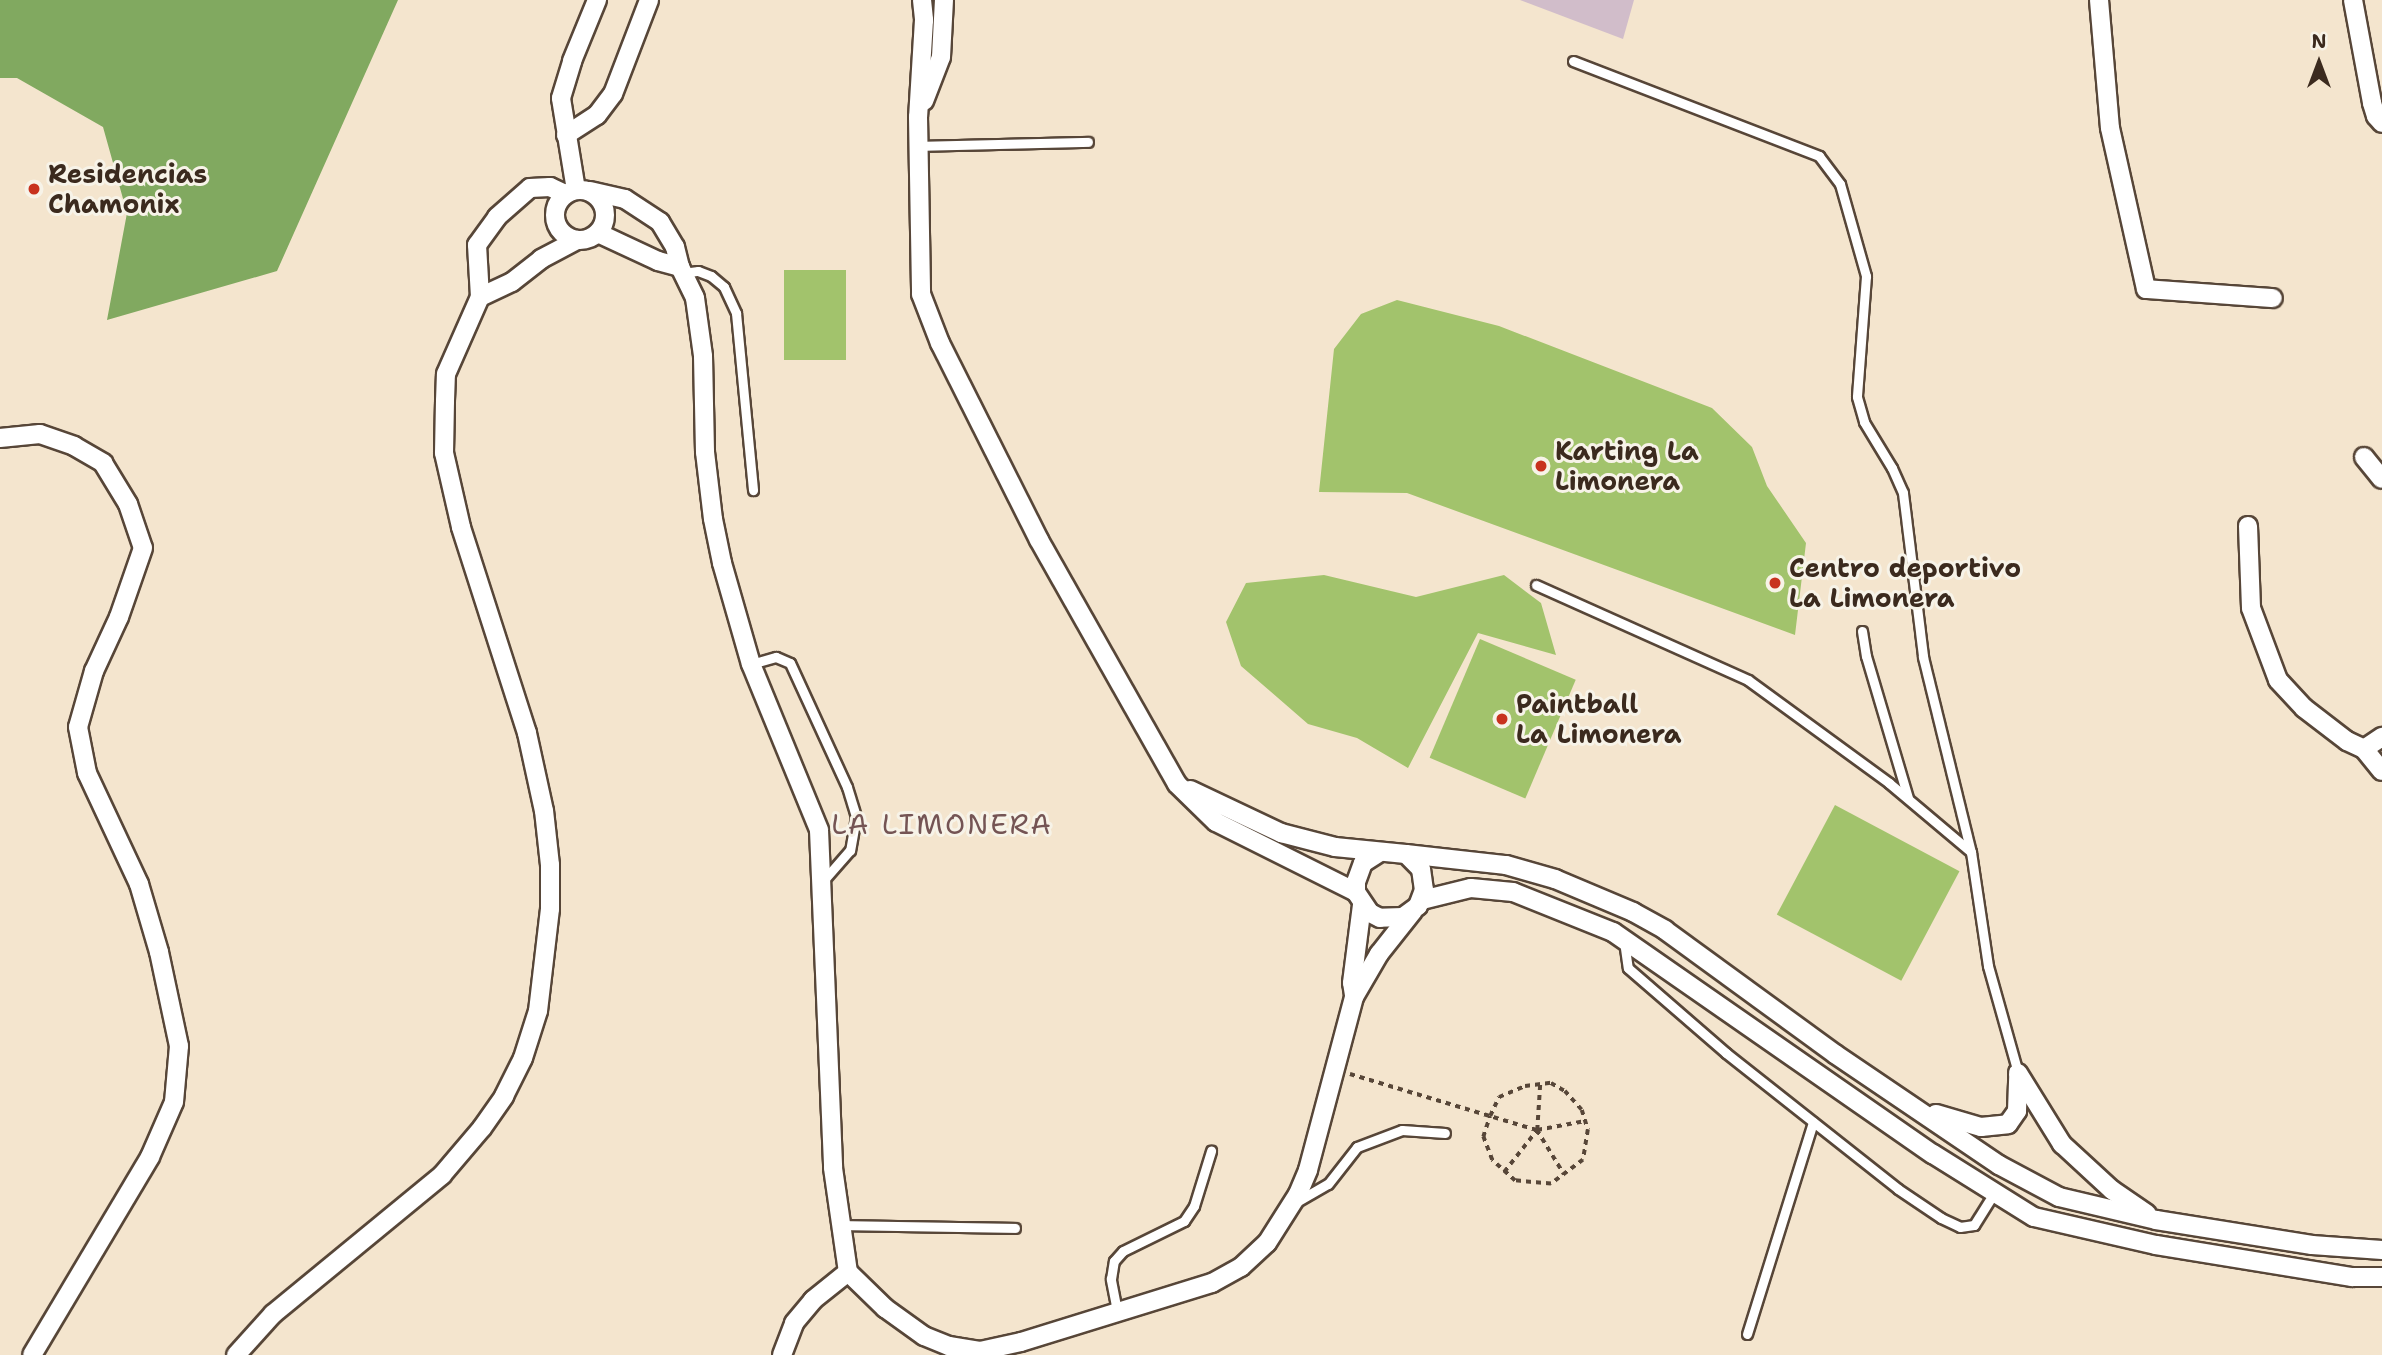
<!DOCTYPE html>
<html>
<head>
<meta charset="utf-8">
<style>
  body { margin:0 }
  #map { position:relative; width:2382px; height:1355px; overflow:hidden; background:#f4e5ce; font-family:"Shantell Sans",sans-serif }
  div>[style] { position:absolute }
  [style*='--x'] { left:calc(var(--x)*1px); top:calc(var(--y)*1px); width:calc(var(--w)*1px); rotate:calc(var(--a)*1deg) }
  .industrial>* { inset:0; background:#d1bdca }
  .green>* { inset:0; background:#a2c36c; transform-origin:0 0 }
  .forest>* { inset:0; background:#81a960 }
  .path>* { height:3.5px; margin-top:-1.75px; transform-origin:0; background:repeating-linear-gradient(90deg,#574638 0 5px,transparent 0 10px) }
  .roads { filter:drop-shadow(2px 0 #574638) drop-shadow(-2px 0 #574638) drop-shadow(0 2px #574638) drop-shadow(0 -2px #574638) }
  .service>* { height:9px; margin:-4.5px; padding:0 4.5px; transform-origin:4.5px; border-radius:4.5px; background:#fff }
  .minor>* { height:18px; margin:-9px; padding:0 9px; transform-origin:9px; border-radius:9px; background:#fff }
  .minor>.ring { margin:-9px; padding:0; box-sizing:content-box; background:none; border:18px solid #fff; border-radius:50% }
  .dots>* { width:19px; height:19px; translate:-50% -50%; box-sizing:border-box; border:4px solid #f7f3e8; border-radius:50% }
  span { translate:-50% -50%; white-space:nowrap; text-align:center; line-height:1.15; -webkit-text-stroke:6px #f7f3e8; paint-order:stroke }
  .poi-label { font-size:26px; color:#3b2a1e; font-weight:700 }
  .left { translate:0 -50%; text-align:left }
  .neighbourhood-label { font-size:28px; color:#745454; letter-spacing:2px }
  .north { position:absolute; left:2284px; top:28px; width:70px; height:70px; -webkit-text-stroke:5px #f7f3e8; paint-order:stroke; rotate:0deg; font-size:19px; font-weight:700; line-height:28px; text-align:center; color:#3b2a1e }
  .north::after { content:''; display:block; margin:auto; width:24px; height:32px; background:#3b2a1e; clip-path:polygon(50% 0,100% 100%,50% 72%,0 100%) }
</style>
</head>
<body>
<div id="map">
  <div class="industrial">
    <div style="clip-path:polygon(1520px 0,1634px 0,1623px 39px)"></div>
  </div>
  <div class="green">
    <div style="left:784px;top:270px;width:62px;height:90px"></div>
    <div style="clip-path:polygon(1397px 300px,1499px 326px,1712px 408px,1752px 447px,1767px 486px,1806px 543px,1795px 635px,1407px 493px,1319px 492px,1334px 349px,1361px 314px)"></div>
    <div style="clip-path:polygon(1324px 575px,1416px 597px,1504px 575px,1541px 603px,1556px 655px,1478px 633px,1408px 768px,1357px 738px,1308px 724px,1241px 666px,1226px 622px,1246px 583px)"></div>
    <div style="left:1480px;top:639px;width:104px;height:129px;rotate:23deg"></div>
    <div style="left:1835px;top:805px;width:141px;height:124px;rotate:28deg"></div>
  </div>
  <div class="forest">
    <div style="clip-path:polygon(0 0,398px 0,277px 271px,107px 320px,127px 213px,103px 127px,17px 78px,0 78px)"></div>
  </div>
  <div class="path">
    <div style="--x:1350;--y:1074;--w:195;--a:16.7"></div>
    <div style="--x:1537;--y:1130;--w:49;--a:-10.6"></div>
    <div style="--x:1551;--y:1083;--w:16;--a:30"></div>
    <div style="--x:1565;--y:1091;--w:25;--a:48"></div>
    <div style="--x:1582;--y:1110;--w:21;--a:73"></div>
    <div style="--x:1588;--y:1130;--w:30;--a:99"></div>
    <div style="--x:1583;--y:1160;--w:40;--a:143"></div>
    <div style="--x:1551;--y:1184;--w:36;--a:-175"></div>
    <div style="--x:1515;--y:1181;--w:31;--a:-138"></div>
    <div style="--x:1492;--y:1160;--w:25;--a:-111"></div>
    <div style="--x:1483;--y:1137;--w:22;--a:-72"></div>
    <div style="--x:1490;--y:1116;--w:21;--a:-65"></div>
    <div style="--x:1499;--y:1097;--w:28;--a:-23"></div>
    <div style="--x:1525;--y:1086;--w:26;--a:-7"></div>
    <div style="--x:1537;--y:1130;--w:52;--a:58.5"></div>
    <div style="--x:1504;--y:1172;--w:53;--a:-51.8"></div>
    <div style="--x:1537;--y:1130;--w:46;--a:-86.3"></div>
  </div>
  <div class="roads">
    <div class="service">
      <div style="--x:1573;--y:61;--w:264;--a:21.1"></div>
      <div style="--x:1819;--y:156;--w:35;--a:53"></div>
      <div style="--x:1840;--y:184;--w:96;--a:74.2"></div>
      <div style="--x:1866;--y:276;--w:121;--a:94.3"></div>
      <div style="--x:1857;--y:397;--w:26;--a:74"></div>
      <div style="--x:1864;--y:422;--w:54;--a:58.7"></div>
      <div style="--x:1892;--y:468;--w:27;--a:66"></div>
      <div style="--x:1903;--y:493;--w:165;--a:83"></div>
      <div style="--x:1923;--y:657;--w:201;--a:76.2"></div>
      <div style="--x:919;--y:146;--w:169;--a:-1.4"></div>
      <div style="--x:683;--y:273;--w:15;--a:-8"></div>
      <div style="--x:698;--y:271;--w:14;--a:21"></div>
      <div style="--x:711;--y:276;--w:17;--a:40"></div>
      <div style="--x:724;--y:287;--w:29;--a:65"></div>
      <div style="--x:736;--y:313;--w:178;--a:84.5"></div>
      <div style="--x:1536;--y:585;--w:232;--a:24.1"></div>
      <div style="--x:1748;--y:680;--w:175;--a:36.1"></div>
      <div style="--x:1889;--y:783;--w:107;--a:40.1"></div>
      <div style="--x:1971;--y:852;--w:115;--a:81.5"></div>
      <div style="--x:1988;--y:966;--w:111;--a:74.3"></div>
      <div style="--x:1862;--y:631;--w:25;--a:81"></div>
      <div style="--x:1866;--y:656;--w:148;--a:73.5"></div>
      <div style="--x:751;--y:664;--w:26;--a:-16"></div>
      <div style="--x:776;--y:657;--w:15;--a:23"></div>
      <div style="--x:790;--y:663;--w:136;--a:65.3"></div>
      <div style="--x:847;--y:787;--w:31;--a:73"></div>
      <div style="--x:856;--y:817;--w:34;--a:100"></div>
      <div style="--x:850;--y:850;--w:41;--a:131.1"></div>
      <div style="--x:1624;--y:941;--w:27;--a:82"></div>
      <div style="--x:1628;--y:968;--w:130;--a:40.9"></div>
      <div style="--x:1726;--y:1053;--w:219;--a:38.3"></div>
      <div style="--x:1898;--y:1189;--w:52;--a:34"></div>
      <div style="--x:1941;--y:1218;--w:21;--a:25"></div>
      <div style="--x:1960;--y:1227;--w:14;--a:-8"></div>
      <div style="--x:1974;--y:1225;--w:38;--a:-58"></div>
      <div style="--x:1298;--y:1201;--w:34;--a:-30"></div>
      <div style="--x:1328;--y:1184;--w:47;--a:-51.9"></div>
      <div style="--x:1357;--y:1147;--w:48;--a:-20.7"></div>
      <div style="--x:1402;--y:1130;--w:43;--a:4"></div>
      <div style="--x:841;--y:1225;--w:174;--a:1"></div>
      <div style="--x:1117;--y:1311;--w:33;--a:-101"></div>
      <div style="--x:1111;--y:1279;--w:18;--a:-81"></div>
      <div style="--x:1114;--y:1261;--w:13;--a:-48"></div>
      <div style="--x:1123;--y:1251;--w:68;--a:-26.2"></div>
      <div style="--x:1184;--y:1221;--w:18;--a:-56"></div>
      <div style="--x:1194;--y:1206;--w:58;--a:-72.8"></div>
      <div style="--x:1747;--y:1334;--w:222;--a:-72.7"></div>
    </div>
    <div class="minor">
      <div style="--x:922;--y:0;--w:20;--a:84"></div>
      <div style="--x:924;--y:20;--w:97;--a:93.5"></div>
      <div style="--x:918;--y:117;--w:177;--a:89"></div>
      <div style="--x:921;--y:294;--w:53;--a:68.8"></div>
      <div style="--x:940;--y:343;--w:220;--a:63.3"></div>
      <div style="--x:1039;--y:540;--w:280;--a:60.5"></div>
      <div style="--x:1177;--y:784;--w:54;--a:44.3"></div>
      <div style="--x:1216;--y:822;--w:157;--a:26.6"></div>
      <div style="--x:2099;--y:0;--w:128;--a:85.1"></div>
      <div style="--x:2110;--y:128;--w:165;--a:77.4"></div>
      <div style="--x:2146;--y:289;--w:127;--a:4.1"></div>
      <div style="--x:2353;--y:0;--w:105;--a:79.5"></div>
      <div style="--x:2372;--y:103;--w:14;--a:73"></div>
      <div style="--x:2376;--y:116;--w:9;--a:49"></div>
      <div style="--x:924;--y:101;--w:47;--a:-68.9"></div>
      <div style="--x:941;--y:57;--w:57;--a:-87"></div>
      <div style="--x:566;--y:135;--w:37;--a:-33"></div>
      <div style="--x:597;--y:115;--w:26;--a:-53"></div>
      <div style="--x:613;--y:94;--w:101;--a:-69"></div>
      <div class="ring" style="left:555px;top:190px;width:32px;height:32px"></div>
      <div style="--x:576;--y:190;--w:93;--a:-99.3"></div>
      <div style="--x:561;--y:98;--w:39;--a:-73"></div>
      <div style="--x:572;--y:61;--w:66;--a:-67.7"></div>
      <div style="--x:590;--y:191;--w:36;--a:13"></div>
      <div style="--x:625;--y:199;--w:42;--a:33.3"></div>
      <div style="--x:660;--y:222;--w:29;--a:59"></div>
      <div style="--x:675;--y:247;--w:21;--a:76"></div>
      <div style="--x:680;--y:267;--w:34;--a:64"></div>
      <div style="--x:695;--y:298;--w:59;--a:82.1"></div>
      <div style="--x:703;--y:356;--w:96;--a:88.8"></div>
      <div style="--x:705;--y:452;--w:67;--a:83.2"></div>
      <div style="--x:713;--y:519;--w:45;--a:78.4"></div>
      <div style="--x:722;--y:563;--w:105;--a:74"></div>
      <div style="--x:751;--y:664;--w:179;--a:67.7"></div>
      <div style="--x:819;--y:830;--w:338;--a:87.6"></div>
      <div style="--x:833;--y:1168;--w:105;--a:81.8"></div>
      <div style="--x:848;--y:1272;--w:52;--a:44.2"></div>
      <div style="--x:885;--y:1308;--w:48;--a:35.7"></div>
      <div style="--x:924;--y:1336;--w:27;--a:22"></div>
      <div style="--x:949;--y:1346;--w:31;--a:9"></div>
      <div style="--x:980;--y:1351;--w:42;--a:-12.4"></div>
      <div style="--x:1021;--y:1342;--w:200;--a:-17.2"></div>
      <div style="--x:1212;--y:1283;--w:33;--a:-29"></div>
      <div style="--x:1241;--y:1267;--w:35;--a:-43"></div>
      <div style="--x:1267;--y:1243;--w:58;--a:-57.7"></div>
      <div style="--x:1298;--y:1194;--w:26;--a:-67"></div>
      <div style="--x:1308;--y:1170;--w:179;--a:-75.1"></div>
      <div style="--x:1354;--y:997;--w:50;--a:-59.8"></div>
      <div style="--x:1379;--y:954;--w:55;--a:-51.7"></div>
      <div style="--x:598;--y:233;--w:66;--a:25"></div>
      <div style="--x:658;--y:261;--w:23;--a:15"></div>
      <div style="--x:480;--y:297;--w:35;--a:-25"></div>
      <div style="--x:512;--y:282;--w:37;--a:-38"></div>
      <div style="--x:541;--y:259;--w:41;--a:-27.8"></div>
      <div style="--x:0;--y:438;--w:40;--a:-5.7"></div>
      <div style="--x:40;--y:434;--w:36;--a:19"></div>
      <div style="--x:74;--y:446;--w:34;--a:30"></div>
      <div style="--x:103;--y:463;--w:48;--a:58.6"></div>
      <div style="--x:128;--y:504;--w:46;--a:71.2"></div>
      <div style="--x:143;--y:548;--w:73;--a:109.2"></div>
      <div style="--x:119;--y:617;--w:60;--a:114.8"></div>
      <div style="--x:94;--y:671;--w:58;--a:105.9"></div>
      <div style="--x:78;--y:727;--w:47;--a:78.9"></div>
      <div style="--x:87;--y:773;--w:123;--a:64.9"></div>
      <div style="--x:139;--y:884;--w:71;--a:73.6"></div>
      <div style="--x:159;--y:952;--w:96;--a:78"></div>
      <div style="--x:179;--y:1046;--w:56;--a:95.1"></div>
      <div style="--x:174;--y:1102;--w:60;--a:113.6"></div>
      <div style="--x:150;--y:1157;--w:230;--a:120.8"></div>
      <div style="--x:2364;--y:457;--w:28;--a:51"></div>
      <div style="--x:2248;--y:526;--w:82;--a:87.9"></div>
      <div style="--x:2251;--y:608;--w:77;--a:69.4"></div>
      <div style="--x:2278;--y:680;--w:38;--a:47"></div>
      <div style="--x:2304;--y:708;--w:54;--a:37.5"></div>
      <div style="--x:2347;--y:741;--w:19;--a:25"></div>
      <div style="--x:2364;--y:749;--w:22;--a:-34"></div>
      <div style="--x:2364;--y:749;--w:28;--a:51"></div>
      <div style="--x:1190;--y:790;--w:101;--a:25.3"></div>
      <div style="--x:1281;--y:833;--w:56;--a:14.5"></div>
      <div style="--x:1335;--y:847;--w:71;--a:5.6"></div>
      <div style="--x:1406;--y:854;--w:21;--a:45"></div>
      <div style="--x:1421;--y:869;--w:21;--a:82"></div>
      <div style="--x:1424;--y:890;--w:17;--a:111"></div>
      <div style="--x:1418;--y:906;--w:19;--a:144"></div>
      <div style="--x:1403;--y:917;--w:23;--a:178"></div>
      <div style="--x:1380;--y:918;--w:11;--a:-153"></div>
      <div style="--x:1370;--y:913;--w:25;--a:-124"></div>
      <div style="--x:1356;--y:892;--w:10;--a:-90"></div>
      <div style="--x:1356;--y:882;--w:20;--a:-70"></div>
      <div style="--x:1363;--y:863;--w:20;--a:-33"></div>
      <div style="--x:1406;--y:854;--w:101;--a:6.3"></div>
      <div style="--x:1506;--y:865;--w:51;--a:15.9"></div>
      <div style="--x:1555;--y:879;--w:85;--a:22.9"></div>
      <div style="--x:1633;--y:912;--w:37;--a:29"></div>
      <div style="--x:1665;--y:930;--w:210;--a:36.1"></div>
      <div style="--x:1835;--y:1054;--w:198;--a:34.1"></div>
      <div style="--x:1999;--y:1165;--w:68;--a:28.1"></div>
      <div style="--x:2059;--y:1197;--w:100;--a:13.3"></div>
      <div style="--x:2156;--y:1220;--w:158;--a:9.1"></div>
      <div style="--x:2312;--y:1245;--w:70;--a:4.1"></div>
      <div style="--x:1422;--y:900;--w:50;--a:-13.8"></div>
      <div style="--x:1471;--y:888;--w:42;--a:5.4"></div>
      <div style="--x:1513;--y:892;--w:108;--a:21.8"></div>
      <div style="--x:1613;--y:932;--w:389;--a:34.8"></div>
      <div style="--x:1933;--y:1154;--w:119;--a:32"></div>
      <div style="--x:2034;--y:1217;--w:125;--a:12.9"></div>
      <div style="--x:2156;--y:1245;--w:199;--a:9.3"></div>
      <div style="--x:2352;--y:1277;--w:30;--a:0"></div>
      <div style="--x:1354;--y:995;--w:12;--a:-99"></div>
      <div style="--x:1352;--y:983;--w:79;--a:-82.7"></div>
      <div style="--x:2018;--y:1073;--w:84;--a:58.2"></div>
      <div style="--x:2062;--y:1144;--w:68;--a:42.6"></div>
      <div style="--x:2112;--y:1190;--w:42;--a:34.4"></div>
      <div style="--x:1936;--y:1114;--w:47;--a:16.1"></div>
      <div style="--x:1981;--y:1127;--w:27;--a:-6"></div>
      <div style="--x:2008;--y:1124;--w:16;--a:-55"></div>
      <div style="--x:2017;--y:1111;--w:35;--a:-88"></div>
      <div style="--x:236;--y:1355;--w:55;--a:-47.9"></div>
      <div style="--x:273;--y:1314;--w:219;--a:-39.4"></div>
      <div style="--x:442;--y:1175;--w:62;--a:-49.6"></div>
      <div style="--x:482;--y:1128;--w:39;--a:-55"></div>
      <div style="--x:504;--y:1096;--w:42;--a:-63.4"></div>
      <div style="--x:523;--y:1058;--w:49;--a:-72.3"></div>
      <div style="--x:538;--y:1011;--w:103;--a:-83.3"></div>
      <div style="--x:550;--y:909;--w:44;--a:-90"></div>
      <div style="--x:550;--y:865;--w:54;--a:-96.3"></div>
      <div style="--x:544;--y:811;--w:80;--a:-102.3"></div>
      <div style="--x:527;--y:733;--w:216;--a:-107.8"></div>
      <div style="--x:461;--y:527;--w:76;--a:-102.9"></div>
      <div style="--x:444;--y:453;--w:52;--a:-88.9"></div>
      <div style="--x:445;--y:401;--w:27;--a:-88"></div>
      <div style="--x:446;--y:374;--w:84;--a:-66.2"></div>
      <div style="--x:480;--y:297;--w:52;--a:-93.3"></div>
      <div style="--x:477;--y:245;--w:34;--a:-54"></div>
      <div style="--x:497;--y:217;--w:44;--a:-41.3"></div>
      <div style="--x:530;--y:188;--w:20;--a:-3"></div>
      <div style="--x:550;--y:187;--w:17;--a:25"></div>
      <div style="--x:782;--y:1355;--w:34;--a:-69"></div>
      <div style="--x:794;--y:1323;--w:30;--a:-50"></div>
      <div style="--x:813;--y:1300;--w:45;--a:-38.7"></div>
    </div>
  </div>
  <div class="dots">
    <div style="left:34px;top:189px;background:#c8321e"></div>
    <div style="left:1541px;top:466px;background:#c8321e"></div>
    <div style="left:1775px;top:583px;background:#c8321e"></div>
    <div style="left:1502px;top:719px;background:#c8321e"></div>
  </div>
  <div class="poi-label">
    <span class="left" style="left:48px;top:189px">Residencias<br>Chamonix</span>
    <span class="left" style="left:1555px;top:466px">Karting La<br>Limonera</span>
    <span class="left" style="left:1789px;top:583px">Centro deportivo<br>La Limonera</span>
    <span class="left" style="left:1516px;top:719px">Paintball<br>La Limonera</span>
  </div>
  <div class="neighbourhood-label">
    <span style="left:942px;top:824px">LA LIMONERA</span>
  </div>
  <div class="north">N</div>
</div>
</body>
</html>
